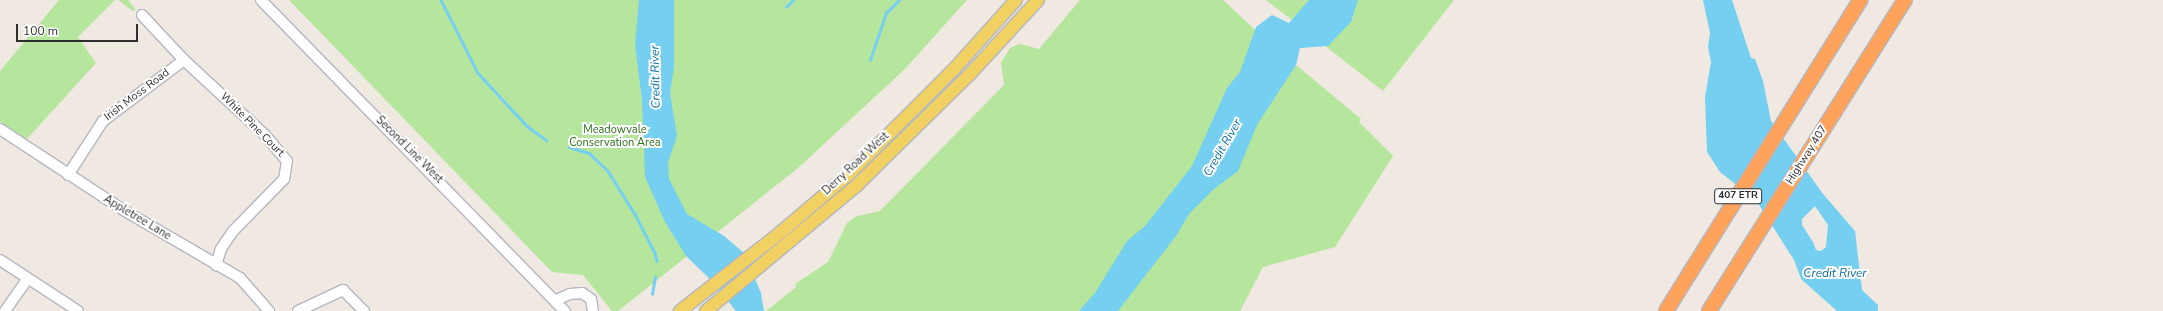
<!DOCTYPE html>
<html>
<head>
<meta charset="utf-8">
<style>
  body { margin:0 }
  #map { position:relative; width:2163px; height:311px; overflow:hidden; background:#efe9e1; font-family:"Nunito Sans",sans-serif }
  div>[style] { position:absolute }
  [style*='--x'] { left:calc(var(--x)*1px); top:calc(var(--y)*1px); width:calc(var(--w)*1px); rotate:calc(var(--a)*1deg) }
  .green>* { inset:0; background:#b6e59e }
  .water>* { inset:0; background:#75cff0 }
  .stream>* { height:2.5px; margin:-1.25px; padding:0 1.25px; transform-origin:1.25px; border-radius:1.25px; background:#75cff0 }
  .roads { filter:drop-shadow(1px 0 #b4b7c1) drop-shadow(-1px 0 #b4b7c1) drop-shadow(0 1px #b4b7c1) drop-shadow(0 -1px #b4b7c1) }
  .minor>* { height:10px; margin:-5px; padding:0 5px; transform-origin:5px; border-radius:5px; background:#fff }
  .major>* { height:12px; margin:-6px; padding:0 6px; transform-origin:6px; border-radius:6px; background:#f2d163 }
  .highway>* { height:14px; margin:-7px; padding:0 7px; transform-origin:7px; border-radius:7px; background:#ffa35c }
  span { translate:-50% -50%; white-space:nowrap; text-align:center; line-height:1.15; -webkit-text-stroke:4px #fff; paint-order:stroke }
  .shield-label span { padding:1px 3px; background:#fff; border:1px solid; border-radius:3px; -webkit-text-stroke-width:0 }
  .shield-label { font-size:10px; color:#2e2e2e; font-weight:700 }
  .street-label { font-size:11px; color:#2e2e2e }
  .park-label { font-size:11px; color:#2c6e1b }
  .water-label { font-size:12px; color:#0d6fa3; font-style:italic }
  .scale { position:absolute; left:16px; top:24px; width:122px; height:18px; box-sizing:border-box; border:2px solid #2e2e2e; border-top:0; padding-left:5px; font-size:12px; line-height:14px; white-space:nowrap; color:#2e2e2e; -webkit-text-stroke:3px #fff; paint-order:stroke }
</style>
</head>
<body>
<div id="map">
  <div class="green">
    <div style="clip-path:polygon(59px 0,115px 0,78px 37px,96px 63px,27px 139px,0 122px,0 71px)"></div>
    <div style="clip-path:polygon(118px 0,128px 0,136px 10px,133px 11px)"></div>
    <div style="clip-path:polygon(289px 0,967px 0,904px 70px,798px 168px,618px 311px,612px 311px,583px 275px,552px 272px)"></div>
    <div style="clip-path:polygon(1080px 0,1223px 0,1295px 67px,1296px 65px,1361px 119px,1359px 122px,1393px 156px,1335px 247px,1263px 267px,1240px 311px,766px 311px,796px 287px,795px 284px,828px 262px,847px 223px,857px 216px,880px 211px,1004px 85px,1001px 63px,1010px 48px,1020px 44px,1039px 49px)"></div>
    <div style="clip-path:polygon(1266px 0,1454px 0,1383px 91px)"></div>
  </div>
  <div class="water">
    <div style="clip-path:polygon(639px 0,674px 0,674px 67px,670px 93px,677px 136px,668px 163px,669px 179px,687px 214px,724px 236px,744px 253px,761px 293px,764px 311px,736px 311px,713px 282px,686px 256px,665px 222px,645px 177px,642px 100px,635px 45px)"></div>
    <div style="clip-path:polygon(1309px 0,1358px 0,1351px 22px,1328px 46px,1300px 48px,1296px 65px,1257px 125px,1238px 171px,1214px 189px,1189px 214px,1176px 236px,1118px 311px,1079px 311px,1095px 293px,1127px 241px,1145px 226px,1192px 166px,1227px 88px,1240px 72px,1256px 27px,1272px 15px,1289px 23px)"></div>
    <div style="clip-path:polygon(evenodd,1703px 0,1732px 0,1751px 58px,1755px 59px,1763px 81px,1771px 121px,1823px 194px,1855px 231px,1862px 290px,1878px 305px,1878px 311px,1837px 311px,1801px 279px,1794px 260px,1756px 200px,1720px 172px,1707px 152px,1705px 97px,1711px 62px,1708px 47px,1710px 33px,1703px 0,1815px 206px,1828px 225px,1826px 247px,1821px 251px,1816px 250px,1813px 242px,1802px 225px,1802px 219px,1815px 206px)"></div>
  </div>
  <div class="stream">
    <div style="--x:441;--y:0;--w:82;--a:63.1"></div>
    <div style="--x:478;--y:73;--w:72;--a:47.2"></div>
    <div style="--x:527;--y:126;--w:24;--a:36"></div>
    <div style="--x:786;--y:7;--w:10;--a:-45"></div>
    <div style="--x:870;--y:60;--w:50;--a:-71.2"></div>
    <div style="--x:886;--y:13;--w:18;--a:-45"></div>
    <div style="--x:569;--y:147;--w:21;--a:17"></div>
    <div style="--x:589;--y:153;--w:26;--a:43"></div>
    <div style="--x:608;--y:171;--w:51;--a:57.9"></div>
    <div style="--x:635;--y:214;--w:44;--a:62.9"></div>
    <div style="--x:655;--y:253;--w:8;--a:76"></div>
    <div style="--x:652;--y:294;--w:17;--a:-80"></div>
  </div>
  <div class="roads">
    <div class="minor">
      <div style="--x:261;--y:0;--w:435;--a:45.7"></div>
      <div style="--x:142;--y:15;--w:62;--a:47"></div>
      <div style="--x:184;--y:60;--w:110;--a:42.8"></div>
      <div style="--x:265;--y:135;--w:34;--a:50"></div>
      <div style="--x:287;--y:161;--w:18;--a:99"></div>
      <div style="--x:284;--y:179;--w:73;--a:134.4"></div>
      <div style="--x:233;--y:231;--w:22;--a:124"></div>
      <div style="--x:221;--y:249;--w:17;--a:107"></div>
      <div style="--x:0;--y:129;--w:149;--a:33.3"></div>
      <div style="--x:125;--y:211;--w:133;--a:30.2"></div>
      <div style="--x:240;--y:278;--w:44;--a:48.7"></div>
      <div style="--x:68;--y:175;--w:64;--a:-57.1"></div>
      <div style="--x:103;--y:121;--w:101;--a:-37"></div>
      <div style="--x:0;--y:260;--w:93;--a:33.2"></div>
      <div style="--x:556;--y:300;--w:15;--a:-23"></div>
      <div style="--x:570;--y:294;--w:12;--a:-5"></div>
      <div style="--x:582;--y:293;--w:11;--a:34"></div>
      <div style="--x:591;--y:299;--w:12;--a:81"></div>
      <div style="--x:5;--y:311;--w:39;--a:-55"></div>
      <div style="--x:298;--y:311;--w:50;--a:-25"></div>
      <div style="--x:343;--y:290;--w:30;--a:45"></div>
    </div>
    <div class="major">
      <div style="--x:680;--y:311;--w:128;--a:-38"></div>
      <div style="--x:781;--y:232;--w:89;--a:-40.5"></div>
      <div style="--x:849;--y:174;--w:150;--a:-45"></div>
      <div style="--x:955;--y:68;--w:91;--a:-48.1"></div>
      <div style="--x:706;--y:311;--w:197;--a:-39.8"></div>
      <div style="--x:857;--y:185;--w:158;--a:-44.5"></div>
      <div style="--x:970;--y:74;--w:100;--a:-47.4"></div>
    </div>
    <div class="highway">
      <div style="--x:1666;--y:311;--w:367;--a:-58"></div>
      <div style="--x:1709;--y:311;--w:368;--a:-57.8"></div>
    </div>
  </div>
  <div class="shield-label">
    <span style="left:1738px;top:196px">407 ETR</span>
  </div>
  <div class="street-label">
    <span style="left:137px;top:95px;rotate:-37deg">Irish Moss Road</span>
    <span style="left:252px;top:125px;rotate:45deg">White Pine Court</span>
    <span style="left:409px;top:150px;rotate:45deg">Second Line West</span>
    <span style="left:1807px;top:155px;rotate:-58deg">Highway 407</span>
    <span style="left:856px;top:164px;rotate:-43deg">Derry Road West</span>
    <span style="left:137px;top:218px;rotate:31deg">Appletree Lane</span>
  </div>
  <div class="park-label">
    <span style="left:615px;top:137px">Meadowvale<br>Conservation Area</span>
  </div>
  <div class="water-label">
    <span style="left:656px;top:77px;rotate:-91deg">Credit River</span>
    <span style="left:1223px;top:148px;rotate:-60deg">Credit River</span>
    <span style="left:1835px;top:274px">Credit River</span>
  </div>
  <div class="scale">100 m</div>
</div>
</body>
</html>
